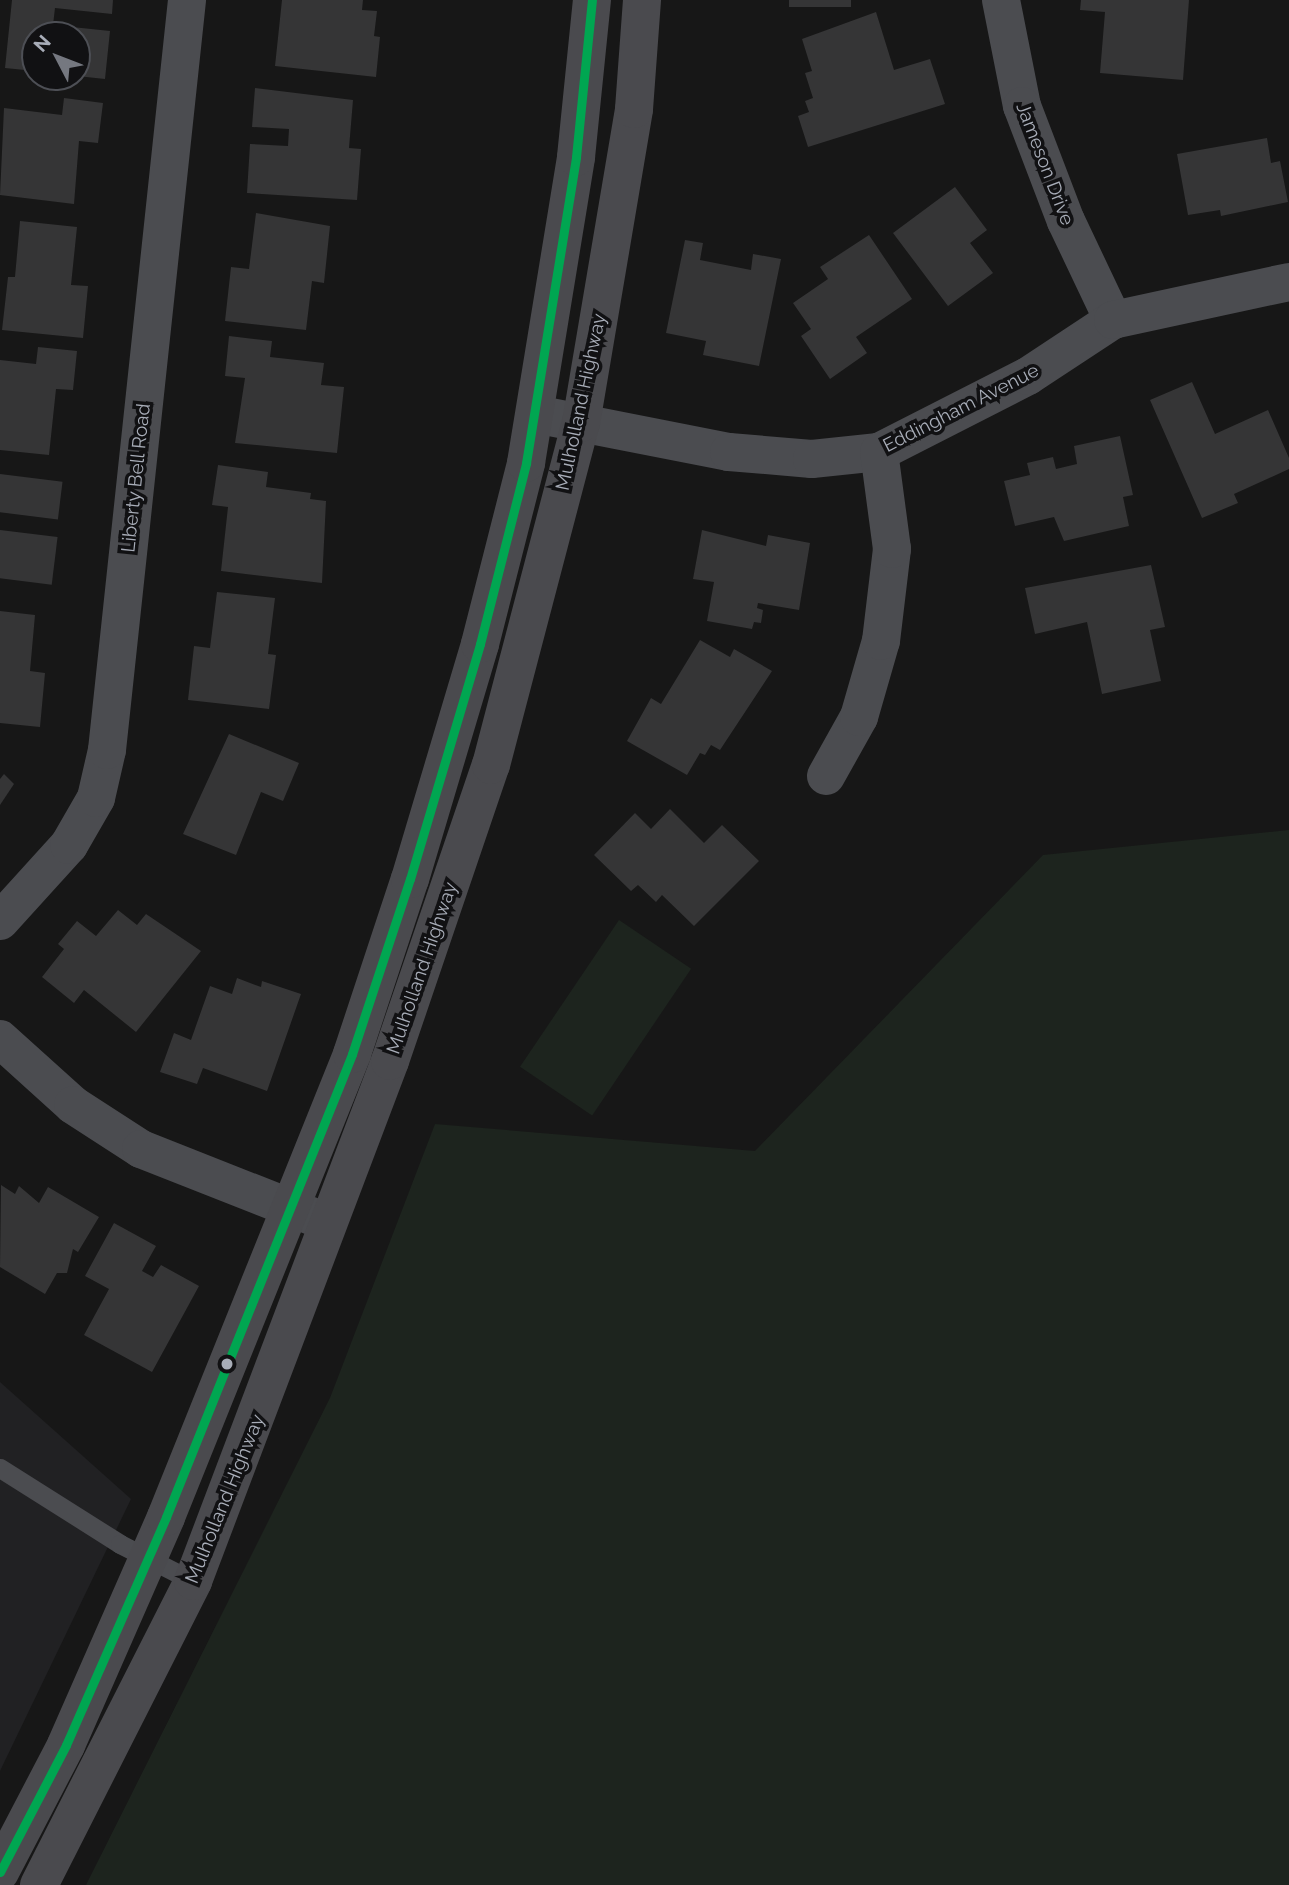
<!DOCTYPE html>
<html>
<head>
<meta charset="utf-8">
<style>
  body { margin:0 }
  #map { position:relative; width:1289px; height:1885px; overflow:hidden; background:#171717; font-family:Raleway,sans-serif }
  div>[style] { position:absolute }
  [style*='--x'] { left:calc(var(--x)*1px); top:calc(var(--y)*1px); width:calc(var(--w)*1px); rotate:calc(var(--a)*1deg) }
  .built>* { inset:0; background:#212123 }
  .green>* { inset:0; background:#1d241e; transform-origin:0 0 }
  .building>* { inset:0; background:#353536; transform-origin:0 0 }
  .service>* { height:19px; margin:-9.5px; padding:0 9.5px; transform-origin:9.5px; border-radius:9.5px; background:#4b4c50 }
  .minor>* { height:38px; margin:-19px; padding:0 19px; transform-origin:19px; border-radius:19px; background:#4b4c50 }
  .secondary>* { height:38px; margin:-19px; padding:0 19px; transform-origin:19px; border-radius:19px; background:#4a4a4e }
  .bus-1>* { height:9px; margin:-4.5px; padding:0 4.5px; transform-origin:4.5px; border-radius:4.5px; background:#00a651 }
  .dots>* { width:19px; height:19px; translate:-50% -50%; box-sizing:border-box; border:4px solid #111113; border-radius:50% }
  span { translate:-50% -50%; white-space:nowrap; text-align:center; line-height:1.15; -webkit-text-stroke:7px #111113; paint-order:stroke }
  .street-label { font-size:19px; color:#a8adb8 }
  .north { position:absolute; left:21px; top:21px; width:70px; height:70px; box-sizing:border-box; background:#111113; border:2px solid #4d4f55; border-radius:50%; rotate:312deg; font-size:19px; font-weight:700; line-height:28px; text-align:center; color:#a8adb8 }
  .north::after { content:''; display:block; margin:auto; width:24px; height:32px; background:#757880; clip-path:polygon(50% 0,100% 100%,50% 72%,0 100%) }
</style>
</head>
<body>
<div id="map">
  <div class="built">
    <div style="clip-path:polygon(0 1382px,131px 1499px,0 1771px)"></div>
  </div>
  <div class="green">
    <div style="clip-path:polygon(1289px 830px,1289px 1885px,86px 1885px,330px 1398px,435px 1124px,755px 1151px,1043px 855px)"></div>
    <div style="left:619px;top:920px;width:87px;height:177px;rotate:34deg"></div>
  </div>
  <div class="building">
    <div style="clip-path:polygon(12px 0,113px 0,112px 14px,55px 8px,53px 25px,110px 31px,105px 79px,77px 76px,77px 35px,35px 35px,35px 71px,5px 68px)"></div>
    <div style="clip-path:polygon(282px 0,363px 0,362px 10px,377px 11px,374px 36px,380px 37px,376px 77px,275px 66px)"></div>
    <div style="left:789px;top:0;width:62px;height:7px"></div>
    <div style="clip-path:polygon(1081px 0,1189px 0,1183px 80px,1100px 73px,1105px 12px,1080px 10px)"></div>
    <div style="clip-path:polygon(876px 12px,894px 70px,930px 59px,945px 104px,808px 147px,798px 116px,809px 112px,805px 101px,813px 98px,805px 73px,812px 71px,802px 39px)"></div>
    <div style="clip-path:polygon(255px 88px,353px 100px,349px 148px,361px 149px,357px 200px,247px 193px,250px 144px,288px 146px,289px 129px,252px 127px)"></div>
    <div style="clip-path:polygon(64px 98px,103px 103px,98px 143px,79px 141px,74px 204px,0 195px,4px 108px,62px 115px)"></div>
    <div style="clip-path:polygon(1267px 138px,1271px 163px,1280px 161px,1288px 202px,1221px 216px,1220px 210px,1188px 215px,1177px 154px)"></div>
    <div style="clip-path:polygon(955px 187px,987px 230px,970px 243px,993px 273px,948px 306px,893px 233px)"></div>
    <div style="clip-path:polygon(256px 213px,330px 226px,324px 283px,312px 281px,306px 330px,225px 321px,231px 267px,249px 269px)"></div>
    <div style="clip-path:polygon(20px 221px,77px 227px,71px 285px,88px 286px,83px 338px,2px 330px,8px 277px,15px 277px)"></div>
    <div style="clip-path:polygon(869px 235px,912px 299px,856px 337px,867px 353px,830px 379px,801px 336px,811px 329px,793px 303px,828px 279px,820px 267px)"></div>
    <div style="clip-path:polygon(685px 240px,703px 243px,700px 260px,751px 270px,753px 254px,781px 259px,759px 366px,703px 355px,706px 341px,666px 333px)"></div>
    <div style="clip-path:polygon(229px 336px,272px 341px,270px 357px,324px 363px,321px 385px,344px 387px,337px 453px,235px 443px,245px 378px,225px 376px)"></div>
    <div style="clip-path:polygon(38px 347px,77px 351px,73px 390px,56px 389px,49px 455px,0 450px,0 360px,36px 364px)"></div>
    <div style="clip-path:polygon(1192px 382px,1215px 434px,1268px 410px,1289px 458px,1289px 469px,1234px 494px,1238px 503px,1202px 518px,1150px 400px)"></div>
    <div style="clip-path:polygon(1120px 436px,1133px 495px,1123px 497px,1129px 526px,1064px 541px,1054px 517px,1015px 526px,1004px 481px,1030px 475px,1027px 463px,1053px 457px,1056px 469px,1077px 464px,1074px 446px)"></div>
    <div style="clip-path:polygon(218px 465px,268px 472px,266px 487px,311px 493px,310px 499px,326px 501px,322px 583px,221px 571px,228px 507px,212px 505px)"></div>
    <div style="left:0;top:474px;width:63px;height:38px;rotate:7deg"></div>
    <div style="left:0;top:530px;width:58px;height:48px;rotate:7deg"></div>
    <div style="clip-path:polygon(702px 530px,766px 546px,768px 535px,810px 543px,799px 610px,758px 603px,757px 608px,763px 610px,761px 623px,754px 622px,752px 629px,707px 621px,714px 582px,693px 579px)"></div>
    <div style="clip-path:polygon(1151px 565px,1165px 627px,1150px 630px,1161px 681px,1102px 694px,1087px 622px,1035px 634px,1025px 588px)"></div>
    <div style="clip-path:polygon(217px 592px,275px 598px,268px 654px,276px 655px,269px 709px,188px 700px,194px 646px,210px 648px)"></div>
    <div style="clip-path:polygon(0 611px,35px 615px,30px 671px,45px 673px,40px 727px,0 723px)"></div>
    <div style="clip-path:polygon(700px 640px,730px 657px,734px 649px,772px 671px,720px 750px,711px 745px,705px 755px,700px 753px,687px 775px,627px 741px,651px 698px,661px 704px)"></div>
    <div style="clip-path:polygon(229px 734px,299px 763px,283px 801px,261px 792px,236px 855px,183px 834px)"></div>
    <div style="clip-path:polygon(4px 774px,14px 784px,0 805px,0 779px)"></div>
    <div style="clip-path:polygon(670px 809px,704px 843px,722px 825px,759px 861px,694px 926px,662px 895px,656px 902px,638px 885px,631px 891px,594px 855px,635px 813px,651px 829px)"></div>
    <div style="clip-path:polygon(118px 910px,137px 925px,146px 914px,201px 951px,136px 1032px,84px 990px,74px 1003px,42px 977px,64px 949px,58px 944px,77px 921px,96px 936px)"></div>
    <div style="clip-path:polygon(237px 978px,261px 987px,262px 981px,301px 994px,267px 1091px,203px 1068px,197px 1084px,160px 1072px,174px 1033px,191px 1040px,210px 986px,232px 994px)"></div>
    <div style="clip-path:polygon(1px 1185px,15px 1194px,19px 1186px,39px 1203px,48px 1187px,99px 1217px,78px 1252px,73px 1249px,67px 1273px,57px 1273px,45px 1294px,0 1267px)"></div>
    <div style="clip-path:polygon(114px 1223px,156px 1246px,142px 1271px,153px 1277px,161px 1265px,199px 1286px,152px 1372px,84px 1335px,109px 1289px,85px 1276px)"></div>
  </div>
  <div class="service">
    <div style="--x:0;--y:1468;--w:142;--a:32.3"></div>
    <div style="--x:120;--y:1544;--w:82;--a:26.9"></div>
  </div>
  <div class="minor">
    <div style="--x:1001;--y:0;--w:108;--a:78.8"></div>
    <div style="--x:1022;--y:106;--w:123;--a:69.1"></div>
    <div style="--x:1066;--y:221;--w:110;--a:64.6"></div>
    <div style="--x:535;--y:414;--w:198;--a:11.1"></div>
    <div style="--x:729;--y:452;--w:83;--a:4.8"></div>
    <div style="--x:812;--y:459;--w:67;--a:-6"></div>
    <div style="--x:879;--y:452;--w:167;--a:-27"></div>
    <div style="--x:1028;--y:376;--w:102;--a:-33.4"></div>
    <div style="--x:1113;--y:320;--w:180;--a:-12.2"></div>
    <div style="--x:826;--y:776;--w:68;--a:-60.8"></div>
    <div style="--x:859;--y:717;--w:79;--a:-73.9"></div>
    <div style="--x:881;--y:641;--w:93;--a:-83.2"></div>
    <div style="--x:892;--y:549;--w:98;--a:-97.6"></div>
    <div style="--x:0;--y:921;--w:103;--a:-47.8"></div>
    <div style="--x:69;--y:845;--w:54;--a:-60.1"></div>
    <div style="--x:96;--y:798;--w:49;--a:-77.1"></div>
    <div style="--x:107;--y:750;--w:754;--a:-83.91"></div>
    <div style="--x:0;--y:1039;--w:98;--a:42.1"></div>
    <div style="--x:73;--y:1105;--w:81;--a:32.9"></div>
    <div style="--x:141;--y:1149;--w:199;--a:21.5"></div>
  </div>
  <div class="secondary">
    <div style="--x:0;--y:1872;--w:143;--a:-62.5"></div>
    <div style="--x:66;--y:1745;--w:249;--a:-66.3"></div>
    <div style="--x:166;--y:1517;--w:499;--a:-68.1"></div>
    <div style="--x:352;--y:1054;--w:184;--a:-71.7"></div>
    <div style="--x:410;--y:879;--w:245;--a:-73.4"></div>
    <div style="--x:480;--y:644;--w:187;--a:-75.7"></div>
    <div style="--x:526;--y:463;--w:310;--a:-80.7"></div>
    <div style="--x:576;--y:157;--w:158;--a:-84.2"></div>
    <div style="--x:39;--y:1885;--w:341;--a:-63.1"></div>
    <div style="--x:193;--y:1581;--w:556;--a:-69.25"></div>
    <div style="--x:390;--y:1061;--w:313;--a:-71.2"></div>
    <div style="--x:491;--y:765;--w:354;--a:-75.3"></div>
    <div style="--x:581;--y:423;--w:318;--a:-80.4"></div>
    <div style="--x:634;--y:109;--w:109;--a:-85.8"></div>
  </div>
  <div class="bus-1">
    <div style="--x:0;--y:1872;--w:143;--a:-62.5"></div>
    <div style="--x:66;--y:1745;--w:249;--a:-66.3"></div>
    <div style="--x:166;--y:1517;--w:499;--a:-68.1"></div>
    <div style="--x:352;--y:1054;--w:184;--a:-71.7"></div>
    <div style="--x:410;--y:879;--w:245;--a:-73.4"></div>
    <div style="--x:480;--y:644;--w:187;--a:-75.7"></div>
    <div style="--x:526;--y:463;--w:310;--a:-80.7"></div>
    <div style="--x:576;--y:157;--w:158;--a:-84.2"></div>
  </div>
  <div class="dots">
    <div style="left:227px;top:1364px;background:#a8adb8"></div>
  </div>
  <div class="street-label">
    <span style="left:1045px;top:164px;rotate:69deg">Jameson Drive</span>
    <span style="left:581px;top:402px;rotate:-78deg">Mulholland Highway</span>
    <span style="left:961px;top:408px;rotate:-27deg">Eddingham Avenue</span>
    <span style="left:136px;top:478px;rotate:-84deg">Liberty Bell Road</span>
    <span style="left:422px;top:968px;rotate:-71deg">Mulholland Highway</span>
    <span style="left:225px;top:1499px;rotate:-68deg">Mulholland Highway</span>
  </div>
  <div class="north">N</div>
</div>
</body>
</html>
